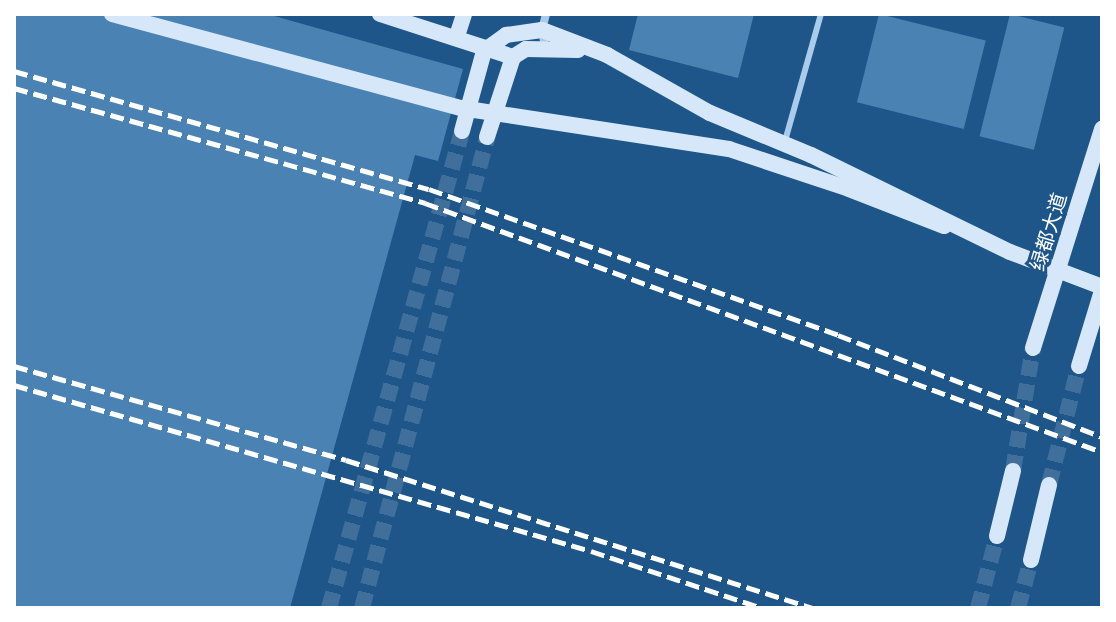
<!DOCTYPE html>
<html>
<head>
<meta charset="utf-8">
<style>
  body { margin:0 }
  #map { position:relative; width:1116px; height:622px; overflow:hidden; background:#1e568a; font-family:Raleway,"Noto Sans SC",sans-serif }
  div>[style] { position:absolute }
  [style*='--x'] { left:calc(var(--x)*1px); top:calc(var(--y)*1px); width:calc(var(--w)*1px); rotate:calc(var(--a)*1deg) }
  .building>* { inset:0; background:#4a82b3; transform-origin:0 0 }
  .secondary-tunnel>* { height:16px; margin-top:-8px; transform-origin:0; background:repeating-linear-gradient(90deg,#406f9c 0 16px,transparent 0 24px) }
  .lane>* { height:6px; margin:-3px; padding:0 3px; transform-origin:3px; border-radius:3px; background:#a9ccec }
  .street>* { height:8px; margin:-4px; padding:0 4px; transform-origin:4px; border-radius:4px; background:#a9ccec }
  .secondary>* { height:16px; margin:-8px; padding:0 8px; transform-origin:8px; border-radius:8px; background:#d5e7f9 }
  .rail>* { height:5px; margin-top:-2.5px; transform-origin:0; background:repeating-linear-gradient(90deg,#fff 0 14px,transparent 0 20px) }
  .secondary-bridge>* { height:16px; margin:-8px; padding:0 8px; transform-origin:8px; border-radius:8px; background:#d5e7f9 }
  span { translate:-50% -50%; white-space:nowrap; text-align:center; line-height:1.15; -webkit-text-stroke:6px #1e568a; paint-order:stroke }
  .street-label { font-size:20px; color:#fff }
  .frame { position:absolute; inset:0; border:16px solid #fff; pointer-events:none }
</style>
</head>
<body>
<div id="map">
  <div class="building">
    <div style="clip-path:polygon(14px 14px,267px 14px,463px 69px,438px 161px,415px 155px,290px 608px,14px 608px)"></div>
    <div style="clip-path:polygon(638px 14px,754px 14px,738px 78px,629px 50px)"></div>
    <div style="left:879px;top:14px;width:110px;height:91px;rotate:14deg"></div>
    <div style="left:1010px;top:14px;width:56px;height:126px;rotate:14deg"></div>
  </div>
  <div class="secondary-tunnel">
    <div style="--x:1013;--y:471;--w:125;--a:-80.8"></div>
    <div style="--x:1049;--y:485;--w:123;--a:-75.9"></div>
    <div style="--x:329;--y:608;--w:495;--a:-74.4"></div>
    <div style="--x:362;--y:608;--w:487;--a:-75.1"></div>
    <div style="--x:978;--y:608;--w:74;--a:-75.2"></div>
    <div style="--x:1018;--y:608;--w:50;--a:-74.8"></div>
  </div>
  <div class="lane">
    <div style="--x:785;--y:141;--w:132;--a:-74.2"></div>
  </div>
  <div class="street">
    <div style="--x:545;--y:47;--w:17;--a:-100"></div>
    <div style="--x:542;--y:30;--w:16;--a:-76"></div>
  </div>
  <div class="secondary">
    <div style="--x:380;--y:14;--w:140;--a:17.9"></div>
    <div style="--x:457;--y:36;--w:23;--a:-72"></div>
    <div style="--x:462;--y:131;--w:83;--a:-74.6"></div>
    <div style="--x:484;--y:51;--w:27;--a:-36"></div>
    <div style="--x:506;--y:35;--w:36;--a:-8"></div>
    <div style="--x:542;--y:30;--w:70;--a:21"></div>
    <div style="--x:607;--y:55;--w:118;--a:29.4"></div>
    <div style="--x:710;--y:113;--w:109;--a:22.6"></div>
    <div style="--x:811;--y:155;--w:221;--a:26"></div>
    <div style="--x:1010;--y:252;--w:98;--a:20.8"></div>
    <div style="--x:487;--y:137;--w:84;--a:-72"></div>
    <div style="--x:513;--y:57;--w:15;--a:-32"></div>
    <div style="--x:526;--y:49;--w:52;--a:1.1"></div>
    <div style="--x:849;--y:189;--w:102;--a:21.3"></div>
    <div style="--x:1033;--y:348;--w:230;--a:-72.5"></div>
    <div style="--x:1079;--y:366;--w:78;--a:-73"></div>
    <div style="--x:997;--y:536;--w:67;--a:-76.2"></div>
    <div style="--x:1031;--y:560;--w:77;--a:-76.5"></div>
  </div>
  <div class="rail">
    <div style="--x:14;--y:71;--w:431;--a:15.9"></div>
    <div style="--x:429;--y:189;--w:434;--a:19.6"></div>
    <div style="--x:838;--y:335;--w:283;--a:21.1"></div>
    <div style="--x:14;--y:88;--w:427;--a:15.6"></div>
    <div style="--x:425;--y:203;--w:721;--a:20.19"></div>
    <div style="--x:14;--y:366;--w:345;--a:15.8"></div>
    <div style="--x:346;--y:460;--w:490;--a:17.6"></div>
    <div style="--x:14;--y:385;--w:600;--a:16.05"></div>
    <div style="--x:591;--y:551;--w:180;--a:18.4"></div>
  </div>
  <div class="secondary-bridge">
    <div style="--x:112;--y:14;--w:361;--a:15.1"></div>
    <div style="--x:461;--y:108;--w:271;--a:8.7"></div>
    <div style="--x:729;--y:149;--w:126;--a:18.4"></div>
  </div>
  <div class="street-label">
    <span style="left:1049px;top:232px;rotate:-73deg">绿都大道</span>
  </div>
  <div class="frame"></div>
</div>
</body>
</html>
